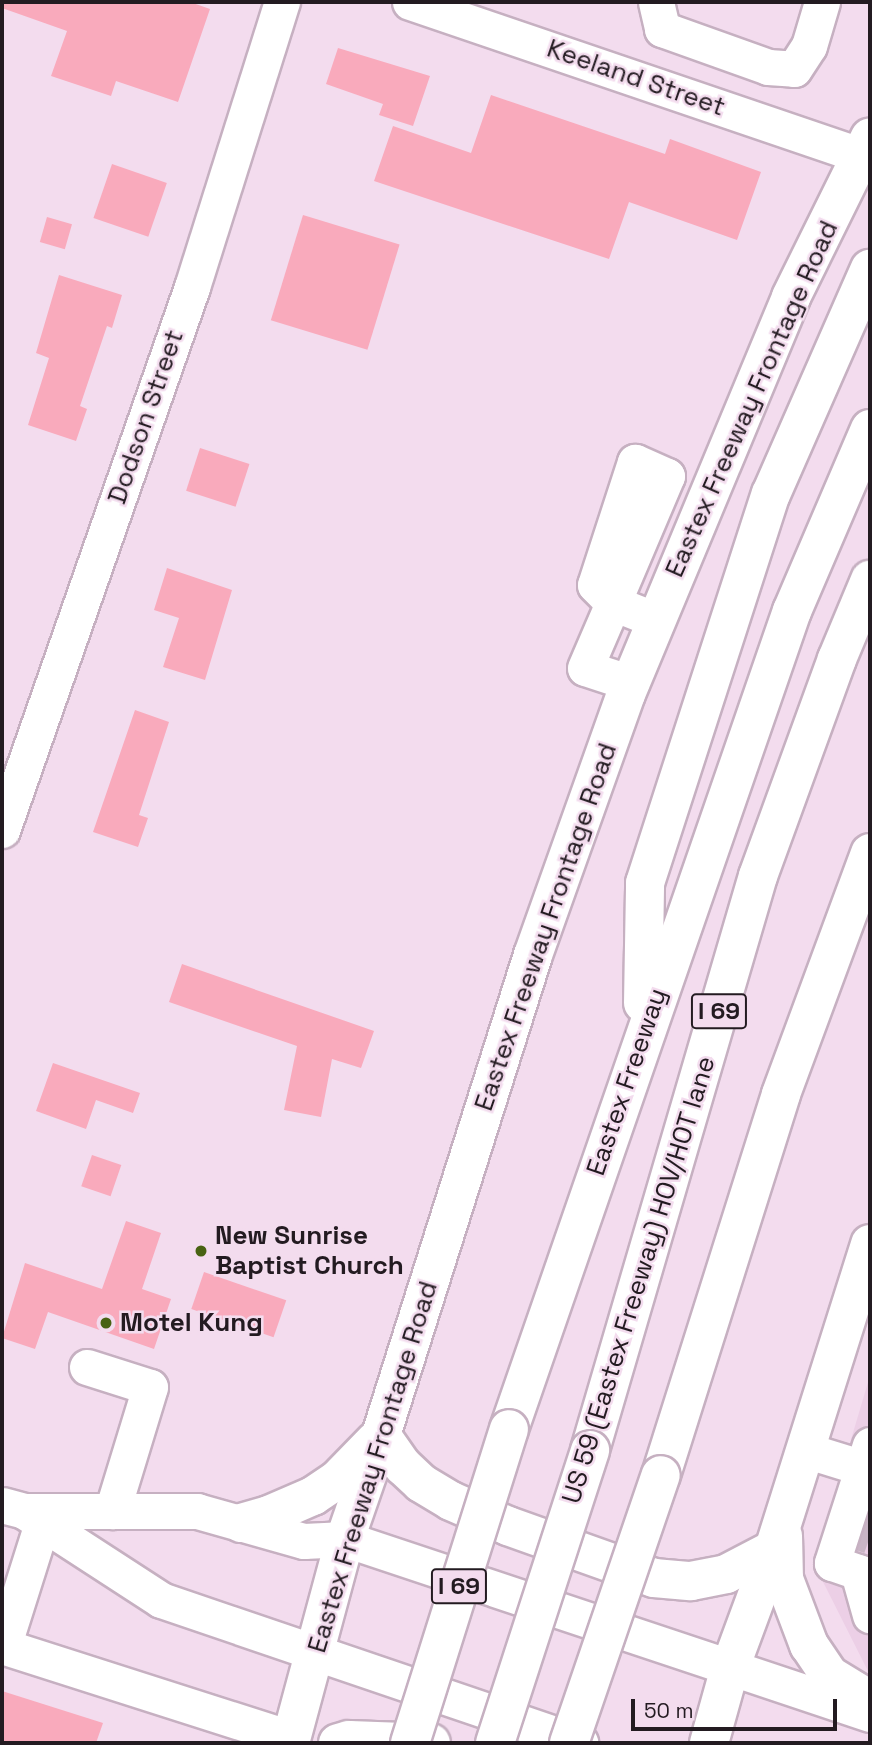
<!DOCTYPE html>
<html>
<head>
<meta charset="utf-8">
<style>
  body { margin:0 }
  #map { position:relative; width:872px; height:1745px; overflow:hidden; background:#f3dcee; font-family:"Space Grotesk",sans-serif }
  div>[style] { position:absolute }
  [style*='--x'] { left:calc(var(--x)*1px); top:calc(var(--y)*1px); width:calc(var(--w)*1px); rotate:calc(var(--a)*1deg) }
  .built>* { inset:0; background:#eccfe6 }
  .building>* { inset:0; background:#f9aabc; transform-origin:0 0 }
  .minor-tunnel>* { height:35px; margin-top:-17.5px; transform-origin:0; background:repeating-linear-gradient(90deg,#c9b5c5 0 35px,transparent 0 53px) }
  .roads { filter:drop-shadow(2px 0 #c6b0c1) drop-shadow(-2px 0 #c6b0c1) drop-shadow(0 2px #c6b0c1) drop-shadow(0 -2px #c6b0c1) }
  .minor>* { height:35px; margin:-17.5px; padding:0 17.5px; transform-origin:17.5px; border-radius:17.5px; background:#fff }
  .major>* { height:38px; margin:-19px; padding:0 19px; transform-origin:19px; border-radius:19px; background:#fff }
  .highway>* { height:38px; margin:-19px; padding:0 19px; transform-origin:19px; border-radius:19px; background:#fff }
  .bridges { filter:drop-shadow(2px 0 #c6b0c1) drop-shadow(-2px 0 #c6b0c1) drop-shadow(0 2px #c6b0c1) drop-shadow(0 -2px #c6b0c1) }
  .highway-bridge>* { height:38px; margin:-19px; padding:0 19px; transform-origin:19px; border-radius:19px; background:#fff }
  .dots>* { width:19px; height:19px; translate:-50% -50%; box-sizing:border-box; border:4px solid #f3dcee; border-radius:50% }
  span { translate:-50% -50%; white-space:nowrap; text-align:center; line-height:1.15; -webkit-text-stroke:5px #f3dcee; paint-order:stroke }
  .shield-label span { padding:2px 5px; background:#f3dcee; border:2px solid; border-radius:5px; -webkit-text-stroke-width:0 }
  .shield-label { font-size:24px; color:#231b21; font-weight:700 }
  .street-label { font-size:26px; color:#231b21 }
  .poi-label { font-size:26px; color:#231b21; font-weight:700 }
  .left { translate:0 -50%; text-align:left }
  .frame { position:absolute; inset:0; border:4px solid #231b21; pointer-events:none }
  .scale { position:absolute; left:631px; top:1699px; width:206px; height:32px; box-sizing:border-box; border:4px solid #231b21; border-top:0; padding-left:9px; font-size:21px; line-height:24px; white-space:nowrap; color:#231b21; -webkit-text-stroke:5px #f3dcee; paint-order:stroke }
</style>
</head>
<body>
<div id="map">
  <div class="built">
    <div style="clip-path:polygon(869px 1379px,870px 1379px,870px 1675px,814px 1564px)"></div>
  </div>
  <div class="building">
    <div style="clip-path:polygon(2px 2px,190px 2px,210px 9px,178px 102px,116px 81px,111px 96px,51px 76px,67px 31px,2px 8px)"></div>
    <div style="clip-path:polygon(338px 48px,430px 76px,413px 126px,379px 115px,383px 104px,326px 84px)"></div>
    <div style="clip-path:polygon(491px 95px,665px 154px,670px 139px,761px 172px,737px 240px,629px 202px,609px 259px,374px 181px,393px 126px,471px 153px)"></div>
    <div style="left:112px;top:164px;width:58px;height:57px;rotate:19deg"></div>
    <div style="left:303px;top:215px;width:101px;height:110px;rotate:17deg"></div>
    <div style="left:47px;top:217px;width:26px;height:26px;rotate:16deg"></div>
    <div style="clip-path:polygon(59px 275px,122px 295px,112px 328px,107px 326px,80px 406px,87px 409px,76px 441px,28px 425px,49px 358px,36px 353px)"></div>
    <div style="left:200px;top:448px;width:52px;height:45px;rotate:18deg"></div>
    <div style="clip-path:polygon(167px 568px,232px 590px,205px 680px,163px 667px,179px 618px,154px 610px)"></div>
    <div style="clip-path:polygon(135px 710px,169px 722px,139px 815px,148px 818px,138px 847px,93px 832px)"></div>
    <div style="clip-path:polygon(182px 964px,374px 1031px,361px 1068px,332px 1059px,321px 1117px,284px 1110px,297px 1046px,169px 1002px)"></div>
    <div style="clip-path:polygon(53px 1063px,140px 1093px,133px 1113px,96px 1100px,86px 1129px,36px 1111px)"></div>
    <div style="left:92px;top:1155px;width:31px;height:33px;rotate:19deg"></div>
    <div style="clip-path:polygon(126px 1221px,161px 1233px,142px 1289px,171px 1299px,154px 1349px,48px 1312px,35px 1349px,2px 1338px,25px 1263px,102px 1289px)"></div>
    <div style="left:204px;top:1272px;width:87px;height:39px;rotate:19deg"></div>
    <div style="clip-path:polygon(2px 1691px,103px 1723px,96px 1743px,2px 1743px)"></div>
  </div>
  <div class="minor-tunnel">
    <div style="--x:853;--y:1530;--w:18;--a:19"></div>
  </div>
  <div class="roads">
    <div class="minor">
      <div style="--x:410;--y:2;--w:478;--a:18.8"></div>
      <div style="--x:656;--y:2;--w:28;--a:77"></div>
      <div style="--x:662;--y:29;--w:113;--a:19.7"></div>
      <div style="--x:768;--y:67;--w:26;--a:4"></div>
      <div style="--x:794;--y:69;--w:27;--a:-57"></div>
      <div style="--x:809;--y:46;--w:46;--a:-73.5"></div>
      <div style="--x:631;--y:683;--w:48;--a:-161.9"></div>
      <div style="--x:585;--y:668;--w:71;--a:-66.7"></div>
      <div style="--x:613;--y:603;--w:138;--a:-67"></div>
      <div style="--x:667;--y:476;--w:35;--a:-156"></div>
      <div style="--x:635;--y:462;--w:129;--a:108"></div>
      <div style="--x:595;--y:585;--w:25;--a:45"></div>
      <div style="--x:613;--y:603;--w:46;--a:21.6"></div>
      <div style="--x:2;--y:830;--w:575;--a:-70.71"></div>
      <div style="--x:192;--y:287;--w:299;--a:-72.5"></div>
      <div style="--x:87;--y:1367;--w:66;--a:17.6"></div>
      <div style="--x:150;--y:1387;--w:130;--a:107"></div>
      <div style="--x:870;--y:1445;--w:124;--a:107.9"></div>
      <div style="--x:832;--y:1563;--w:40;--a:18.9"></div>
      <div style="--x:805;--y:1450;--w:61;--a:17.2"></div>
      <div style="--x:2;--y:1505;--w:23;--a:15"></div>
      <div style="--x:24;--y:1511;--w:173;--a:0"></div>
      <div style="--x:197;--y:1511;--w:111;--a:15.7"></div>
      <div style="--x:304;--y:1541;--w:41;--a:-2.8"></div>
      <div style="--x:345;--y:1539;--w:553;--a:18.43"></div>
      <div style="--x:24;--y:1511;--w:163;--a:33"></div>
      <div style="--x:161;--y:1600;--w:443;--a:18.8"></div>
      <div style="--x:858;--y:1572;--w:45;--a:74.4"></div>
      <div style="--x:2;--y:1646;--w:303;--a:17.7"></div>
      <div style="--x:3;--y:1647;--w:130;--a:-72.5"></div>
    </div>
    <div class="major">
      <div style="--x:381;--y:1435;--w:38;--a:55"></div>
      <div style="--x:403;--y:1466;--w:25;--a:43"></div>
      <div style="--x:421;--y:1483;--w:35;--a:31"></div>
      <div style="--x:451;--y:1501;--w:62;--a:23.7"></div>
      <div style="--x:508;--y:1526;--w:155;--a:19.6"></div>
      <div style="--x:654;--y:1578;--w:37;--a:5"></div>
      <div style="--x:691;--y:1581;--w:36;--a:-11"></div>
      <div style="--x:726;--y:1574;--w:54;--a:-27.5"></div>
      <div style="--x:241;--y:1523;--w:29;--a:-16"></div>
      <div style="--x:269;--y:1515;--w:48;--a:-23.4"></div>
      <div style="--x:313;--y:1496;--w:30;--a:-34"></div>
      <div style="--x:338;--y:1479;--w:53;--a:-45.8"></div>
      <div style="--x:783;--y:1536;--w:43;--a:88.7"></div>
      <div style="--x:784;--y:1579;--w:71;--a:69.3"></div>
      <div style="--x:809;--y:1645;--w:36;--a:56"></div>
      <div style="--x:829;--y:1675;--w:48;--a:31.4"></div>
      <div style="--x:290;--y:1743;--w:211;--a:-74.9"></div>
      <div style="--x:345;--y:1539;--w:110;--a:-70.9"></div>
      <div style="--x:381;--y:1435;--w:503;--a:-72.43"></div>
      <div style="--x:533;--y:955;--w:277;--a:-70.4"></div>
      <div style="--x:626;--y:694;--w:430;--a:-67.4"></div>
      <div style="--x:791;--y:297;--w:178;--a:-63.7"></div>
      <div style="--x:338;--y:1743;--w:11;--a:-15"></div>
      <div style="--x:349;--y:1740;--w:82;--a:2.1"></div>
      <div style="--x:709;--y:1743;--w:78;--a:-74.4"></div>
      <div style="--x:730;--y:1668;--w:127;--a:-69.7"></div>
      <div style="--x:774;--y:1549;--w:320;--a:-72.5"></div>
    </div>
    <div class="highway">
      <div style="--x:643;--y:1003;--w:120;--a:-89"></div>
      <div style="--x:645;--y:883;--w:409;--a:-72.1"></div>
      <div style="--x:771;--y:494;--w:246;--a:-66.3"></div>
      <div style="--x:509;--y:1429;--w:866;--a:-70.92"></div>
      <div style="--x:792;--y:611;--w:198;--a:-66.8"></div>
      <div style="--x:590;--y:1450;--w:598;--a:-73.69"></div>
      <div style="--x:758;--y:876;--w:231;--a:-70"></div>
      <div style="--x:837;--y:659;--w:86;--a:-67.3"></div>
      <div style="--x:661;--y:1475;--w:399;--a:-72.5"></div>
      <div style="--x:781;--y:1094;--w:257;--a:-69.7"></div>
    </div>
  </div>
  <div class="bridges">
    <div class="highway-bridge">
      <div style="--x:410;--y:1743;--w:329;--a:-72.5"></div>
      <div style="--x:495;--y:1743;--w:308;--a:-72"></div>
      <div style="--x:569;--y:1743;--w:283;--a:-71.1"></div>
    </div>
  </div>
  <div class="dots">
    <div style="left:201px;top:1251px;background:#486212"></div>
    <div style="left:106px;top:1323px;background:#486212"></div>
  </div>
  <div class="shield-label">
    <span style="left:719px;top:1011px">I 69</span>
    <span style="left:459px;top:1586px">I 69</span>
  </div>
  <div class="street-label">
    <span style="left:636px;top:78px;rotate:19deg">Keeland Street</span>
    <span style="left:752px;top:399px;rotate:-66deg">Eastex Freeway Frontage Road</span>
    <span style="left:146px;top:417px;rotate:-71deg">Dodson Street</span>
    <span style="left:546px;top:927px;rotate:-71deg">Eastex Freeway Frontage Road</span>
    <span style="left:627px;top:1082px;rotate:-71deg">Eastex Freeway</span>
    <span style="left:639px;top:1280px;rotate:-73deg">US 59 (Eastex Freeway) HOV/HOT lane</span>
    <span style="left:373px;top:1467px;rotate:-73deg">Eastex Freeway Frontage Road</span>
  </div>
  <div class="poi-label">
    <span class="left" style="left:215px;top:1251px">New Sunrise<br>Baptist Church</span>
    <span class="left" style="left:120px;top:1323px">Motel Kung</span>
  </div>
  <div class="frame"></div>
  <div class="scale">50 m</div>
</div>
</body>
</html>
